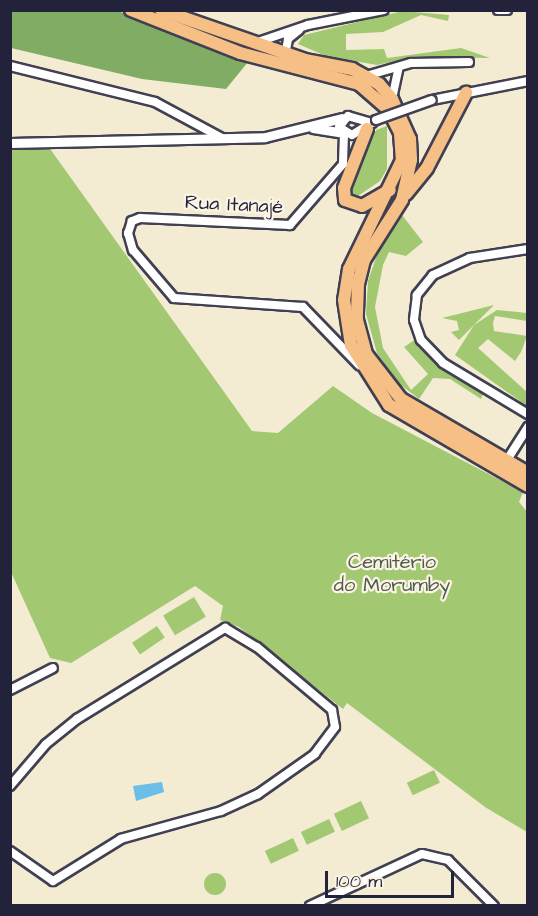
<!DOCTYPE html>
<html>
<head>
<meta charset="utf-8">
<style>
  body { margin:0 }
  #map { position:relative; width:538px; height:916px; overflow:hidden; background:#f3ecd3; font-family:"Architects Daughter",sans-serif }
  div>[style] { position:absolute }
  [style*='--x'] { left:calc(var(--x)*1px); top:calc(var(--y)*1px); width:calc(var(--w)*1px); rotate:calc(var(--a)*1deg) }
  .green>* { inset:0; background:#a2c872; transform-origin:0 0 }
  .round { border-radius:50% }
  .forest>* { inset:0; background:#81ac64 }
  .water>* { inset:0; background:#6bbee7 }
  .roads { filter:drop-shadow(2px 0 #414052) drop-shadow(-2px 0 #414052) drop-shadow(0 2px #414052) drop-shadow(0 -2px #414052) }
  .minor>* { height:8px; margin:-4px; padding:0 4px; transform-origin:4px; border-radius:4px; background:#fff }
  .tertiary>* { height:9px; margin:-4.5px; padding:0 4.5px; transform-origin:4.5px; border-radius:4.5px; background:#fff }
  .primary>* { height:12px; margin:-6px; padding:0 6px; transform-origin:6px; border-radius:6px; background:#f5bf86 }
  .bridges { filter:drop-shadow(2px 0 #414052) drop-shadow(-2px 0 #414052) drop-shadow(0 2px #414052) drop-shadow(0 -2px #414052) }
  .minor-bridge>* { height:8px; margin:-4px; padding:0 4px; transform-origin:4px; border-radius:4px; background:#fff }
  span { translate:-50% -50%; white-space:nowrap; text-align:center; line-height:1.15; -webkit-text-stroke:4.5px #fcf5e5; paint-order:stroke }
  .street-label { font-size:20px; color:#22223b }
  .park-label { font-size:20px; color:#4f5c4e }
  .frame { position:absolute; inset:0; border:12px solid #22223b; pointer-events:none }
  .scale { position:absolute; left:325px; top:871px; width:129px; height:27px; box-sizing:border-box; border:3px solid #22223b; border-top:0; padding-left:8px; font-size:18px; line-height:21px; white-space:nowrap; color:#22223b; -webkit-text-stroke:4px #fcf5e5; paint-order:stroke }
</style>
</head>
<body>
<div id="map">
  <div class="green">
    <div style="clip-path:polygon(403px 11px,449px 15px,448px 21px,421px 15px,383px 32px,346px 34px,346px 50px,384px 49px,387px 58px,461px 48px,490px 58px,413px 57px,377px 65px,326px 56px,298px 44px,304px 35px)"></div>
    <div style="clip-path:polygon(387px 126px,387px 169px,380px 181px,355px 198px,351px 191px,369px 144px,376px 130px)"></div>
    <div style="clip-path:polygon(48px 146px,252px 431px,278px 433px,333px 386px,372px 413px,523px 492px,519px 502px,528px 513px,527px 832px,485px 807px,347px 703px,343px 709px,239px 627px,220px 620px,223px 606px,195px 586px,71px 663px,50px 658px,11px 572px,10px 148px)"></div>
    <div style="clip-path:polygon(402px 215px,423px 242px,406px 256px,389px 252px,383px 265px,375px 307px,383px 348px,411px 390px,428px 374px,404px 347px,416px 339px,439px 366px,483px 394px,481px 399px,450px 379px,433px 378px,419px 399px,397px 382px,377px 353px,366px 314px,368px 281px,378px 252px)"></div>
    <div style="clip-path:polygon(494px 305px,459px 340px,451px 332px,459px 330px,457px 321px,442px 318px)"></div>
    <div style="clip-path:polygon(497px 310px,527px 313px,527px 321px,495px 316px,493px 323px,494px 331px,527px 336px,521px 352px,515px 361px,488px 339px,478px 348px,527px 392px,527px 406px,455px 355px,474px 325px)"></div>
    <div style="left:194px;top:597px;width:23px;height:36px;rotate:59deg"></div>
    <div style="left:157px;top:626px;width:14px;height:30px;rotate:56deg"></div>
    <div style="left:434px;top:770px;width:14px;height:30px;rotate:65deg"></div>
    <div style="left:361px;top:801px;width:19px;height:30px;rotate:65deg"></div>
    <div style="left:329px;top:819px;width:14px;height:31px;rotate:65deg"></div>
    <div style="left:293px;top:838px;width:14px;height:31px;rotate:65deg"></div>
    <div class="round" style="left:204px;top:873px;width:22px;height:22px"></div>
  </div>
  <div class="forest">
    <div style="clip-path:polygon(11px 11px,117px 11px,207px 37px,248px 62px,226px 89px,142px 79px,11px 48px)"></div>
  </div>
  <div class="water">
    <div style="clip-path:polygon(162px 782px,164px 792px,136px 801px,133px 786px)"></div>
  </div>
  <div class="roads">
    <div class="minor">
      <div style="--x:498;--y:10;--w:9;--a:0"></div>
      <div style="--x:255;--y:43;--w:56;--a:-18.8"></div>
      <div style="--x:308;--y:25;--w:77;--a:-11.2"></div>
      <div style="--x:285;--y:55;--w:16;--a:-79"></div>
      <div style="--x:288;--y:39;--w:14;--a:-39"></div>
      <div style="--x:10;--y:66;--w:149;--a:13.9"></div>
      <div style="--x:155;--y:102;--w:76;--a:28.2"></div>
      <div style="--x:366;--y:76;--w:47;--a:-16.1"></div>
      <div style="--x:411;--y:63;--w:58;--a:-1"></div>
      <div style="--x:392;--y:99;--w:30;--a:-78"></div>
      <div style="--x:432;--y:100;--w:98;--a:-11.2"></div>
      <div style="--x:372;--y:123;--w:25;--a:-164"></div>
      <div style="--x:348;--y:116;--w:14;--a:129"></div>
      <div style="--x:339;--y:127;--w:15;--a:32"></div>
      <div style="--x:352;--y:135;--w:28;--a:-32"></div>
      <div style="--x:344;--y:134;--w:30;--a:92"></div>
      <div style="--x:343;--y:164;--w:81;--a:131"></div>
      <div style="--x:290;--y:225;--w:150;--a:-177.3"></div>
      <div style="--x:140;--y:218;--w:9;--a:159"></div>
      <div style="--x:132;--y:221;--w:13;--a:108"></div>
      <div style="--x:128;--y:233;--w:18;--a:74"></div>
      <div style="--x:133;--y:250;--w:63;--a:49.5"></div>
      <div style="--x:174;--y:298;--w:129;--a:4"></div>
      <div style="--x:303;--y:307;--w:81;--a:46"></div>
      <div style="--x:528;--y:249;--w:59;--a:171.2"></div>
      <div style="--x:470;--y:258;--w:41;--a:155.3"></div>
      <div style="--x:433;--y:275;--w:26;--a:129"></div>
      <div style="--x:417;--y:295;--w:25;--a:97"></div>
      <div style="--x:414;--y:320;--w:21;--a:71"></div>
      <div style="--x:421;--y:340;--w:32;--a:46"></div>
      <div style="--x:443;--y:363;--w:99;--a:31"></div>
      <div style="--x:505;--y:463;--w:43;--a:-57.4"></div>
      <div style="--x:10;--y:690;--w:48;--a:-27.1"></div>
      <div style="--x:10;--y:786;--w:55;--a:-49.4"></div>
      <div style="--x:46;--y:744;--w:40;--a:-39"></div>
      <div style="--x:77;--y:719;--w:174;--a:-31.6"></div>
      <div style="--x:225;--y:628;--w:37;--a:31"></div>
      <div style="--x:257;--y:647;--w:98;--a:40"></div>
      <div style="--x:332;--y:710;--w:17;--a:80"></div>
      <div style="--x:335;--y:727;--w:34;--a:127"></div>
      <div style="--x:315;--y:754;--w:70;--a:144.9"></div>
      <div style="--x:258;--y:794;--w:41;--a:155.3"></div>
      <div style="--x:221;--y:811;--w:104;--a:164.4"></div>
      <div style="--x:121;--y:839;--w:80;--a:148.3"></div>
      <div style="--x:53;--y:881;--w:52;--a:-145.1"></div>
      <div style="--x:310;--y:906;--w:123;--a:-24.9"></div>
      <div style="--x:422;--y:854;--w:27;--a:13"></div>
      <div style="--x:448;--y:860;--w:65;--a:45"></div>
    </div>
    <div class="tertiary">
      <div style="--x:313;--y:128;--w:30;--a:9"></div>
      <div style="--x:10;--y:143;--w:255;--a:-1.3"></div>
      <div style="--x:265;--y:137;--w:79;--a:-13.9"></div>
    </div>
    <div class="primary">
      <div style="--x:131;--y:10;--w:117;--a:21.5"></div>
      <div style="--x:240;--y:53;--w:123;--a:14.6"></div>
      <div style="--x:359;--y:84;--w:38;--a:41"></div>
      <div style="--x:388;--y:109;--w:27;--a:63"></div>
      <div style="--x:400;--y:133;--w:27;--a:86"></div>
      <div style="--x:402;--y:160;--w:121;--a:115.9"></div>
      <div style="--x:349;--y:269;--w:31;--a:99"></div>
      <div style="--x:344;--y:300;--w:46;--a:81.2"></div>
      <div style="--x:351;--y:345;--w:71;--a:57.7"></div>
      <div style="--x:389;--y:405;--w:161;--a:30.2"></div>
      <div style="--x:161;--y:10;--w:152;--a:19.1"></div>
      <div style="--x:305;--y:60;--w:48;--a:10.8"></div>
      <div style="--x:352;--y:69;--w:31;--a:29"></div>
      <div style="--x:379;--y:84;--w:20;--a:49"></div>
      <div style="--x:392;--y:99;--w:44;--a:65.8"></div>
      <div style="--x:410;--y:139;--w:21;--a:87"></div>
      <div style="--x:411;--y:160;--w:41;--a:102.7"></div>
      <div style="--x:402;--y:200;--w:71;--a:122.3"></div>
      <div style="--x:364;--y:260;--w:25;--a:104"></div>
      <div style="--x:358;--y:284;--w:36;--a:92"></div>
      <div style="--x:357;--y:320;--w:35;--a:75"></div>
      <div style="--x:366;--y:354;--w:57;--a:52.1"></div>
      <div style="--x:401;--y:399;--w:147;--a:30.2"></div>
      <div style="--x:367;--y:129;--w:63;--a:111.3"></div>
      <div style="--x:344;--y:188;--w:12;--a:85"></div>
      <div style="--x:345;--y:200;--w:18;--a:19"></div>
      <div style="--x:362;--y:206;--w:32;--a:-30"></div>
      <div style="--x:406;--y:194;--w:33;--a:-51"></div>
      <div style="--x:427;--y:168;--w:85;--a:-62.5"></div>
    </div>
  </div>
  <div class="bridges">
    <div class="minor-bridge">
      <div style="--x:376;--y:120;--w:59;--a:-19.7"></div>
    </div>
  </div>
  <div class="street-label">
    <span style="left:234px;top:205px;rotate:3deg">Rua Itanajé</span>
  </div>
  <div class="park-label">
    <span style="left:392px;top:574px">Cemitério<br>do Morumby</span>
  </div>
  <div class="frame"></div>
  <div class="scale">100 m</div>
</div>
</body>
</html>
